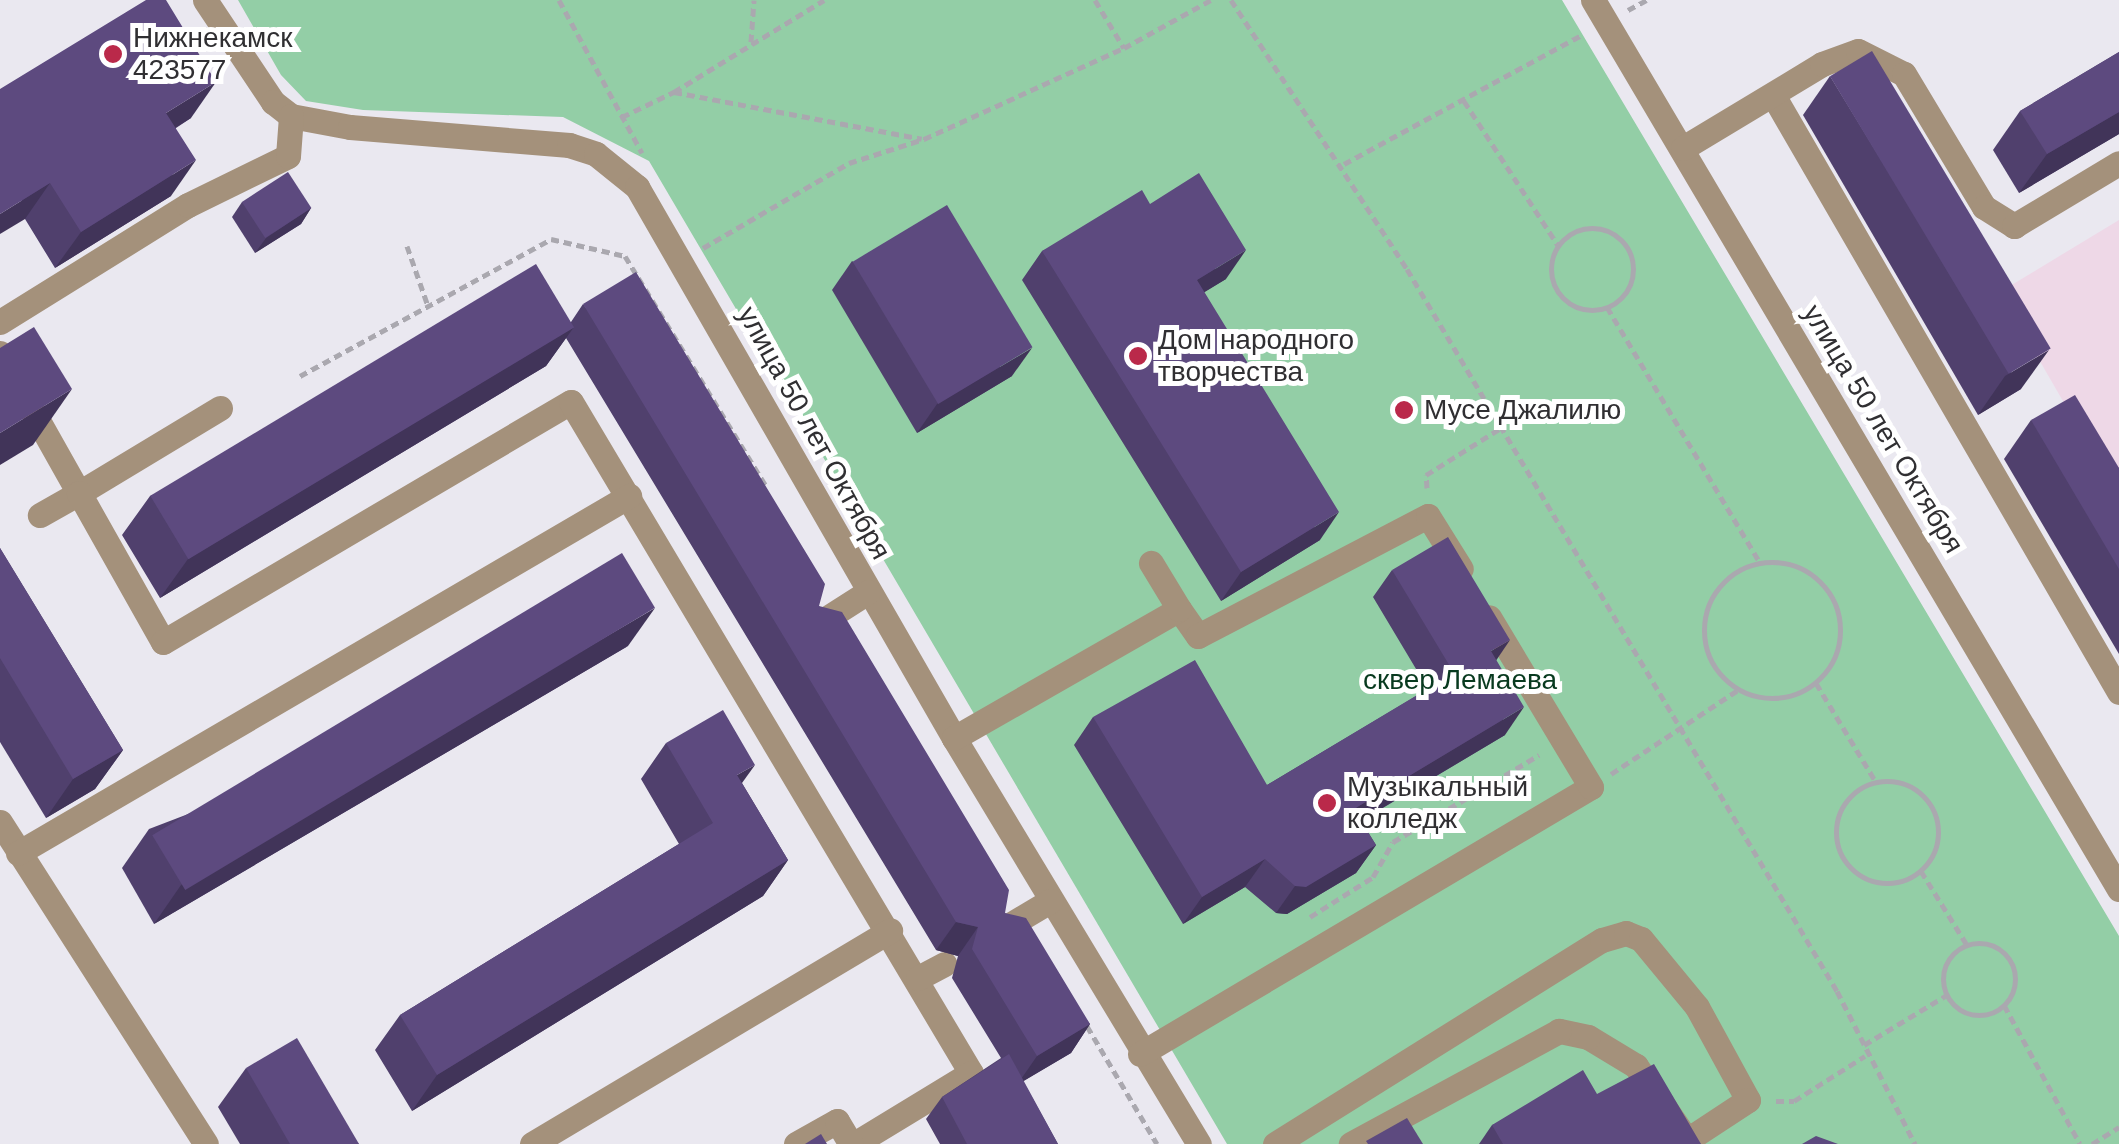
<!DOCTYPE html>
<html>
<head>
<meta charset="utf-8">
<style>
  body { margin:0 }
  #map { position:relative; width:2119px; height:1144px; overflow:hidden; background:#eae8f0; font-family:Helvetica,sans-serif }
  div>[style] { position:absolute }
  [style*='--x'] { left:calc(var(--x)*1px); top:calc(var(--y)*1px); width:calc(var(--w)*1px); rotate:calc(var(--a)*1deg) }
  .education>* { inset:0; background:#eed8e7 }
  .green>* { inset:0; background:#93cea6 }
  .path>* { height:5px; margin-top:-2.5px; transform-origin:0; background:repeating-linear-gradient(90deg,#aaa8af 0 8px,transparent 0 13px) }
  .path>.ring { margin:-2.5px; padding:0; box-sizing:content-box; background:none; border:5px solid #aaa8af; border-radius:50% }
  .minor>* { height:25px; margin:-12.5px; padding:0 12.5px; transform-origin:12.5px; border-radius:12.5px; background:#a4917b }
  .wall>* { inset:0; background:#50406d }
  .shaded-wall>* { inset:0; background:#413459 }
  .building>* { inset:0; background:#5d4a7f; transform-origin:0 0 }
  .dots>* { width:28px; height:28px; translate:-50% -50%; box-sizing:border-box; border:5px solid #fff; border-radius:50% }
  span { translate:-50% -50%; white-space:nowrap; text-align:center; line-height:1.15; -webkit-text-stroke:10px #fff; paint-order:stroke }
  .poi-label { font-size:28px; color:#302f32 }
  .left { translate:0 -50%; text-align:left }
  .street-label { font-size:28px; color:#302f32 }
  .park-label { font-size:28px; color:#083a1f }
</style>
</head>
<body>
<div id="map">
  <div class="education">
    <div style="clip-path:polygon(2119px 220px,2119px 498px,2000px 292px)"></div>
  </div>
  <div class="green">
    <div style="clip-path:polygon(238px 0,1562px 0,2119px 936px,2119px 1144px,1227px 1144px,649px 161px,563px 117px,363px 110px,306px 101px,281px 75px)"></div>
  </div>
  <div class="path">
    <div style="--x:559;--y:0;--w:174;--a:61.5"></div>
    <div style="--x:1095;--y:0;--w:56;--a:58.9"></div>
    <div style="--x:1231;--y:0;--w:321;--a:56.8"></div>
    <div style="--x:1407;--y:269;--w:840;--a:59.22"></div>
    <div style="--x:1837;--y:991;--w:172;--a:63"></div>
    <div style="--x:1628;--y:10;--w:21;--a:-28"></div>
    <div style="--x:751;--y:42;--w:42;--a:-85.9"></div>
    <div style="--x:674;--y:92;--w:252;--a:10.7"></div>
    <div style="--x:1464;--y:101;--w:172;--a:56.9"></div>
    <div style="--x:622;--y:117;--w:58;--a:-25.7"></div>
    <div style="--x:674;--y:92;--w:176;--a:-31.5"></div>
    <div style="--x:1344;--y:164;--w:272;--a:-28.5"></div>
    <div class="ring" style="left:1551px;top:228px;width:77px;height:77px"></div>
    <div style="--x:407;--y:246;--w:64;--a:70.7"></div>
    <div style="--x:703;--y:248;--w:169;--a:-30.2"></div>
    <div style="--x:849;--y:163;--w:79;--a:-17.7"></div>
    <div style="--x:924;--y:139;--w:220;--a:-24.5"></div>
    <div style="--x:1124;--y:48;--w:99;--a:-28.9"></div>
    <div style="--x:1607;--y:307;--w:298;--a:59.1"></div>
    <div style="--x:300;--y:376;--w:286;--a:-28.6"></div>
    <div style="--x:551;--y:239;--w:76;--a:12.9"></div>
    <div style="--x:625;--y:256;--w:272;--a:58.5"></div>
    <div style="--x:1427;--y:488;--w:13;--a:-94"></div>
    <div style="--x:1426;--y:475;--w:89;--a:-32.1"></div>
    <div class="ring" style="left:1704px;top:562px;width:131px;height:131px"></div>
    <div style="--x:1816;--y:683;--w:116;--a:58.8"></div>
    <div style="--x:1611;--y:774;--w:152;--a:-33.5"></div>
    <div class="ring" style="left:1836px;top:781px;width:97px;height:97px"></div>
    <div style="--x:1921;--y:871;--w:87;--a:58.1"></div>
    <div style="--x:1310;--y:917;--w:75;--a:-32.4"></div>
    <div style="--x:1373;--y:877;--w:40;--a:-60.3"></div>
    <div style="--x:1393;--y:842;--w:170;--a:-30.8"></div>
    <div class="ring" style="left:1943px;top:943px;width:67px;height:67px"></div>
    <div style="--x:2004;--y:1005;--w:158;--a:61.3"></div>
    <div style="--x:1087;--y:1026;--w:137;--a:59.3"></div>
    <div style="--x:1864;--y:1045;--w:97;--a:-31.1"></div>
    <div style="--x:1776;--y:1101;--w:18;--a:0"></div>
    <div style="--x:1794;--y:1101;--w:84;--a:-32.4"></div>
    <div style="--x:2092;--y:1144;--w:32;--a:-32"></div>
  </div>
  <div class="minor">
    <div style="--x:205;--y:0;--w:123;--a:56.3"></div>
    <div style="--x:273;--y:102;--w:23;--a:38"></div>
    <div style="--x:291;--y:116;--w:60;--a:10.6"></div>
    <div style="--x:350;--y:127;--w:220;--a:4.7"></div>
    <div style="--x:569;--y:145;--w:28;--a:18"></div>
    <div style="--x:596;--y:154;--w:53;--a:38.8"></div>
    <div style="--x:637;--y:187;--w:636;--a:60.09"></div>
    <div style="--x:954;--y:738;--w:474;--a:58.9"></div>
    <div style="--x:1593;--y:0;--w:1033;--a:59.39"></div>
    <div style="--x:1773;--y:95;--w:690;--a:59.9"></div>
    <div style="--x:1683;--y:148;--w:162;--a:-31.1"></div>
    <div style="--x:1822;--y:64;--w:38;--a:-20"></div>
    <div style="--x:1858;--y:51;--w:51;--a:26.6"></div>
    <div style="--x:1904;--y:74;--w:155;--a:59"></div>
    <div style="--x:1984;--y:207;--w:36;--a:32"></div>
    <div style="--x:2014;--y:226;--w:122;--a:-31"></div>
    <div style="--x:0;--y:322;--w:221;--a:-31.9"></div>
    <div style="--x:188;--y:205;--w:111;--a:-26.1"></div>
    <div style="--x:288;--y:156;--w:40;--a:-85.7"></div>
    <div style="--x:0;--y:353;--w:161;--a:60.6"></div>
    <div style="--x:79;--y:493;--w:45;--a:150.6"></div>
    <div style="--x:220;--y:408;--w:165;--a:148.9"></div>
    <div style="--x:79;--y:493;--w:171;--a:60.6"></div>
    <div style="--x:163;--y:642;--w:473;--a:-30.5"></div>
    <div style="--x:571;--y:402;--w:781;--a:59.2"></div>
    <div style="--x:971;--y:1073;--w:137;--a:148.7"></div>
    <div style="--x:1179;--y:609;--w:33;--a:55"></div>
    <div style="--x:1198;--y:636;--w:259;--a:-27.6"></div>
    <div style="--x:1428;--y:516;--w:62;--a:58.1"></div>
    <div style="--x:813;--y:627;--w:65;--a:-32.5"></div>
    <div style="--x:954;--y:738;--w:259;--a:-29.8"></div>
    <div style="--x:1179;--y:609;--w:54;--a:-121.3"></div>
    <div style="--x:0;--y:822;--w:382;--a:57.4"></div>
    <div style="--x:18;--y:853;--w:708;--a:-30.3"></div>
    <div style="--x:998;--y:932;--w:61;--a:-30.8"></div>
    <div style="--x:918;--y:978;--w:30;--a:-28"></div>
    <div style="--x:1140;--y:1054;--w:524;--a:-30.63"></div>
    <div style="--x:1591;--y:787;--w:198;--a:-121"></div>
    <div style="--x:532;--y:1144;--w:417;--a:-30.8"></div>
    <div style="--x:796;--y:1144;--w:47;--a:-29.3"></div>
    <div style="--x:837;--y:1121;--w:27;--a:59"></div>
    <div style="--x:1275;--y:1144;--w:385;--a:-32"></div>
    <div style="--x:1602;--y:940;--w:25;--a:-16"></div>
    <div style="--x:1626;--y:933;--w:16;--a:22"></div>
    <div style="--x:1641;--y:939;--w:88;--a:50.5"></div>
    <div style="--x:1697;--y:1007;--w:106;--a:61.3"></div>
    <div style="--x:1748;--y:1100;--w:73;--a:146.7"></div>
    <div style="--x:1687;--y:1140;--w:90;--a:-124.6"></div>
    <div style="--x:1636;--y:1066;--w:56;--a:-148.9"></div>
    <div style="--x:1588;--y:1037;--w:30;--a:-168"></div>
    <div style="--x:1559;--y:1031;--w:237;--a:151.5"></div>
  </div>
  <div class="wall">
    <div style="clip-path:polygon(2119px 52px,2119px 134px,2019px 193px,1993px 150px,2020px 111px)"></div>
    <div style="clip-path:polygon(1830px 76px,2021px 389px,1978px 415px,1803px 115px)"></div>
    <div style="clip-path:polygon(0 89px,191px 118px,176px 128px,171px 196px,55px 268px,25px 219px)"></div>
    <div style="clip-path:polygon(242px 202px,311px 208px,301px 224px,255px 253px,232px 217px)"></div>
    <div style="clip-path:polygon(1150px 204px,1226px 279px,1204px 292px,1320px 540px,1221px 601px,1022px 280px,1042px 251px)"></div>
    <div style="clip-path:polygon(852px 261px,1012px 376px,917px 433px,832px 290px)"></div>
    <div style="clip-path:polygon(583px 304px,819px 606px,1005px 913px,1090px 1024px,1071px 1053px,1023px 1081px,1058px 1144px,940px 1144px,926px 1119px,942px 1097px,1001px 1058px,952px 978px,958px 956px,936px 950px,566px 338px,546px 366px,160px 598px,122px 535px,150px 496px,571px 322px)"></div>
    <div style="clip-path:polygon(2031px 420px,2119px 468px,2119px 654px,2004px 459px)"></div>
    <div style="clip-path:polygon(0 548px,123px 750px,95px 789px,46px 818px,0 742px)"></div>
    <div style="clip-path:polygon(1392px 570px,1496px 660px,1505px 735px,1361px 821px,1376px 845px,1356px 873px,1287px 914px,1276px 913px,1245px 887px,1183px 924px,1074px 745px,1093px 717px,1267px 785px,1428px 689px,1373px 597px)"></div>
    <div style="clip-path:polygon(628px 646px,154px 924px,122px 868px,149px 829px)"></div>
    <div style="clip-path:polygon(666px 743px,742px 783px,788px 860px,763px 896px,412px 1111px,375px 1050px,400px 1015px,679px 844px,641px 779px)"></div>
    <div style="clip-path:polygon(246px 1068px,359px 1144px,240px 1144px,218px 1107px)"></div>
    <div style="clip-path:polygon(1597px 1094px,1701px 1144px,1479px 1144px,1492px 1125px)"></div>
  </div>
  <div class="shaded-wall">
    <div style="clip-path:polygon(216px 82px,191px 118px,141px 149px,166px 113px)"></div>
    <div style="clip-path:polygon(2119px 112px,2119px 134px,2019px 193px,2047px 154px)"></div>
    <div style="clip-path:polygon(196px 160px,171px 196px,55px 268px,81px 232px)"></div>
    <div style="clip-path:polygon(50px 183px,25px 219px,0 234px,0 214px)"></div>
    <div style="clip-path:polygon(311px 208px,301px 224px,255px 253px,266px 238px)"></div>
    <div style="clip-path:polygon(1246px 250px,1226px 279px,1177px 309px,1197px 280px)"></div>
    <div style="clip-path:polygon(574px 327px,546px 366px,160px 598px,188px 559px)"></div>
    <div style="clip-path:polygon(1032px 348px,1012px 376px,917px 433px,937px 404px)"></div>
    <div style="clip-path:polygon(2049px 350px,2021px 389px,1978px 415px,2005px 376px)"></div>
    <div style="clip-path:polygon(72px 389px,33px 445px,0 465px,0 433px)"></div>
    <div style="clip-path:polygon(1339px 512px,1320px 540px,1221px 601px,1241px 572px)"></div>
    <div style="clip-path:polygon(655px 608px,628px 646px,154px 924px,181px 885px)"></div>
    <div style="clip-path:polygon(1510px 640px,1491px 668px,1491px 651px)"></div>
    <div style="clip-path:polygon(1524px 707px,1505px 735px,1335px 836px,1354px 809px)"></div>
    <div style="clip-path:polygon(123px 750px,95px 789px,46px 818px,73px 779px)"></div>
    <div style="clip-path:polygon(755px 765px,729px 801px,737px 775px)"></div>
    <div style="clip-path:polygon(1376px 845px,1356px 873px,1287px 914px,1276px 913px,1295px 886px)"></div>
    <div style="clip-path:polygon(1265px 859px,1245px 887px,1183px 924px,1202px 897px)"></div>
    <div style="clip-path:polygon(788px 860px,763px 896px,412px 1111px,437px 1075px)"></div>
    <div style="clip-path:polygon(956px 922px,978px 927px,958px 956px,936px 950px)"></div>
    <div style="clip-path:polygon(1090px 1024px,1071px 1053px,1017px 1085px,1037px 1056px)"></div>
  </div>
  <div class="building">
    <div style="clip-path:polygon(146px 0,166px 0,216px 82px,166px 113px,196px 160px,81px 232px,50px 183px,0 214px,0 89px)"></div>
    <div style="left:1872px;top:51px;width:347px;height:49px;rotate:59deg"></div>
    <div style="clip-path:polygon(2119px 52px,2119px 112px,2047px 154px,2020px 111px)"></div>
    <div style="left:288px;top:172px;width:43px;height:55px;rotate:57deg"></div>
    <div style="clip-path:polygon(1199px 173px,1246px 250px,1197px 280px,1339px 512px,1241px 572px,1042px 251px,1142px 190px,1150px 204px)"></div>
    <div style="left:947px;top:205px;width:166px;height:110px;rotate:59deg"></div>
    <div style="left:536px;top:264px;width:74px;height:450px;rotate:59deg"></div>
    <div style="clip-path:polygon(636px 272px,825px 584px,819px 606px,842px 612px,1009px 890px,1005px 913px,1026px 918px,1090px 1024px,1037px 1056px,972px 949px,978px 927px,956px 922px,583px 304px)"></div>
    <div style="clip-path:polygon(34px 327px,72px 389px,0 433px,0 348px)"></div>
    <div style="clip-path:polygon(2075px 395px,2119px 468px,2119px 569px,2031px 420px)"></div>
    <div style="clip-path:polygon(1448px 537px,1510px 640px,1491px 651px,1524px 707px,1354px 809px,1376px 845px,1306px 887px,1295px 886px,1265px 859px,1202px 897px,1093px 717px,1195px 660px,1267px 785px,1454px 673px,1392px 570px)"></div>
    <div style="clip-path:polygon(0 548px,123px 750px,73px 779px,0 658px)"></div>
    <div style="left:622px;top:553px;width:64px;height:548px;rotate:59deg"></div>
    <div style="clip-path:polygon(723px 710px,755px 765px,737px 775px,788px 860px,437px 1075px,400px 1015px,713px 823px,666px 743px)"></div>
    <div style="clip-path:polygon(297px 1038px,359px 1144px,290px 1144px,246px 1068px)"></div>
    <div style="clip-path:polygon(1009px 1054px,1058px 1144px,967px 1144px,942px 1097px)"></div>
    <div style="clip-path:polygon(1654px 1064px,1701px 1144px,1503px 1144px,1492px 1125px,1583px 1070px,1597px 1094px)"></div>
    <div style="clip-path:polygon(1407px 1118px,1423px 1144px,1368px 1144px,1366px 1141px)"></div>
    <div style="clip-path:polygon(821px 1134px,827px 1144px,805px 1144px)"></div>
    <div style="clip-path:polygon(1816px 1136px,1838px 1144px,1802px 1144px)"></div>
  </div>
  <div class="dots">
    <div style="left:113px;top:54px;background:#ba294a"></div>
    <div style="left:1138px;top:356px;background:#ba294a"></div>
    <div style="left:1404px;top:410px;background:#ba294a"></div>
    <div style="left:1327px;top:803px;background:#ba294a"></div>
  </div>
  <div class="poi-label">
    <span class="left" style="left:133px;top:54px">Нижнекамск<br>423577</span>
    <span class="left" style="left:1158px;top:356px">Дом народного<br>творчества</span>
    <span class="left" style="left:1424px;top:410px">Мусе Джалилю</span>
    <span class="left" style="left:1347px;top:803px">Музыкальный<br>колледж</span>
  </div>
  <div class="street-label">
    <span style="left:1883px;top:429px;rotate:59deg">улица 50 лет Октября</span>
    <span style="left:814px;top:433px;rotate:61deg">улица 50 лет Октября</span>
  </div>
  <div class="park-label">
    <span style="left:1460px;top:680px">сквер Лемаева</span>
  </div>
</div>
</body>
</html>
